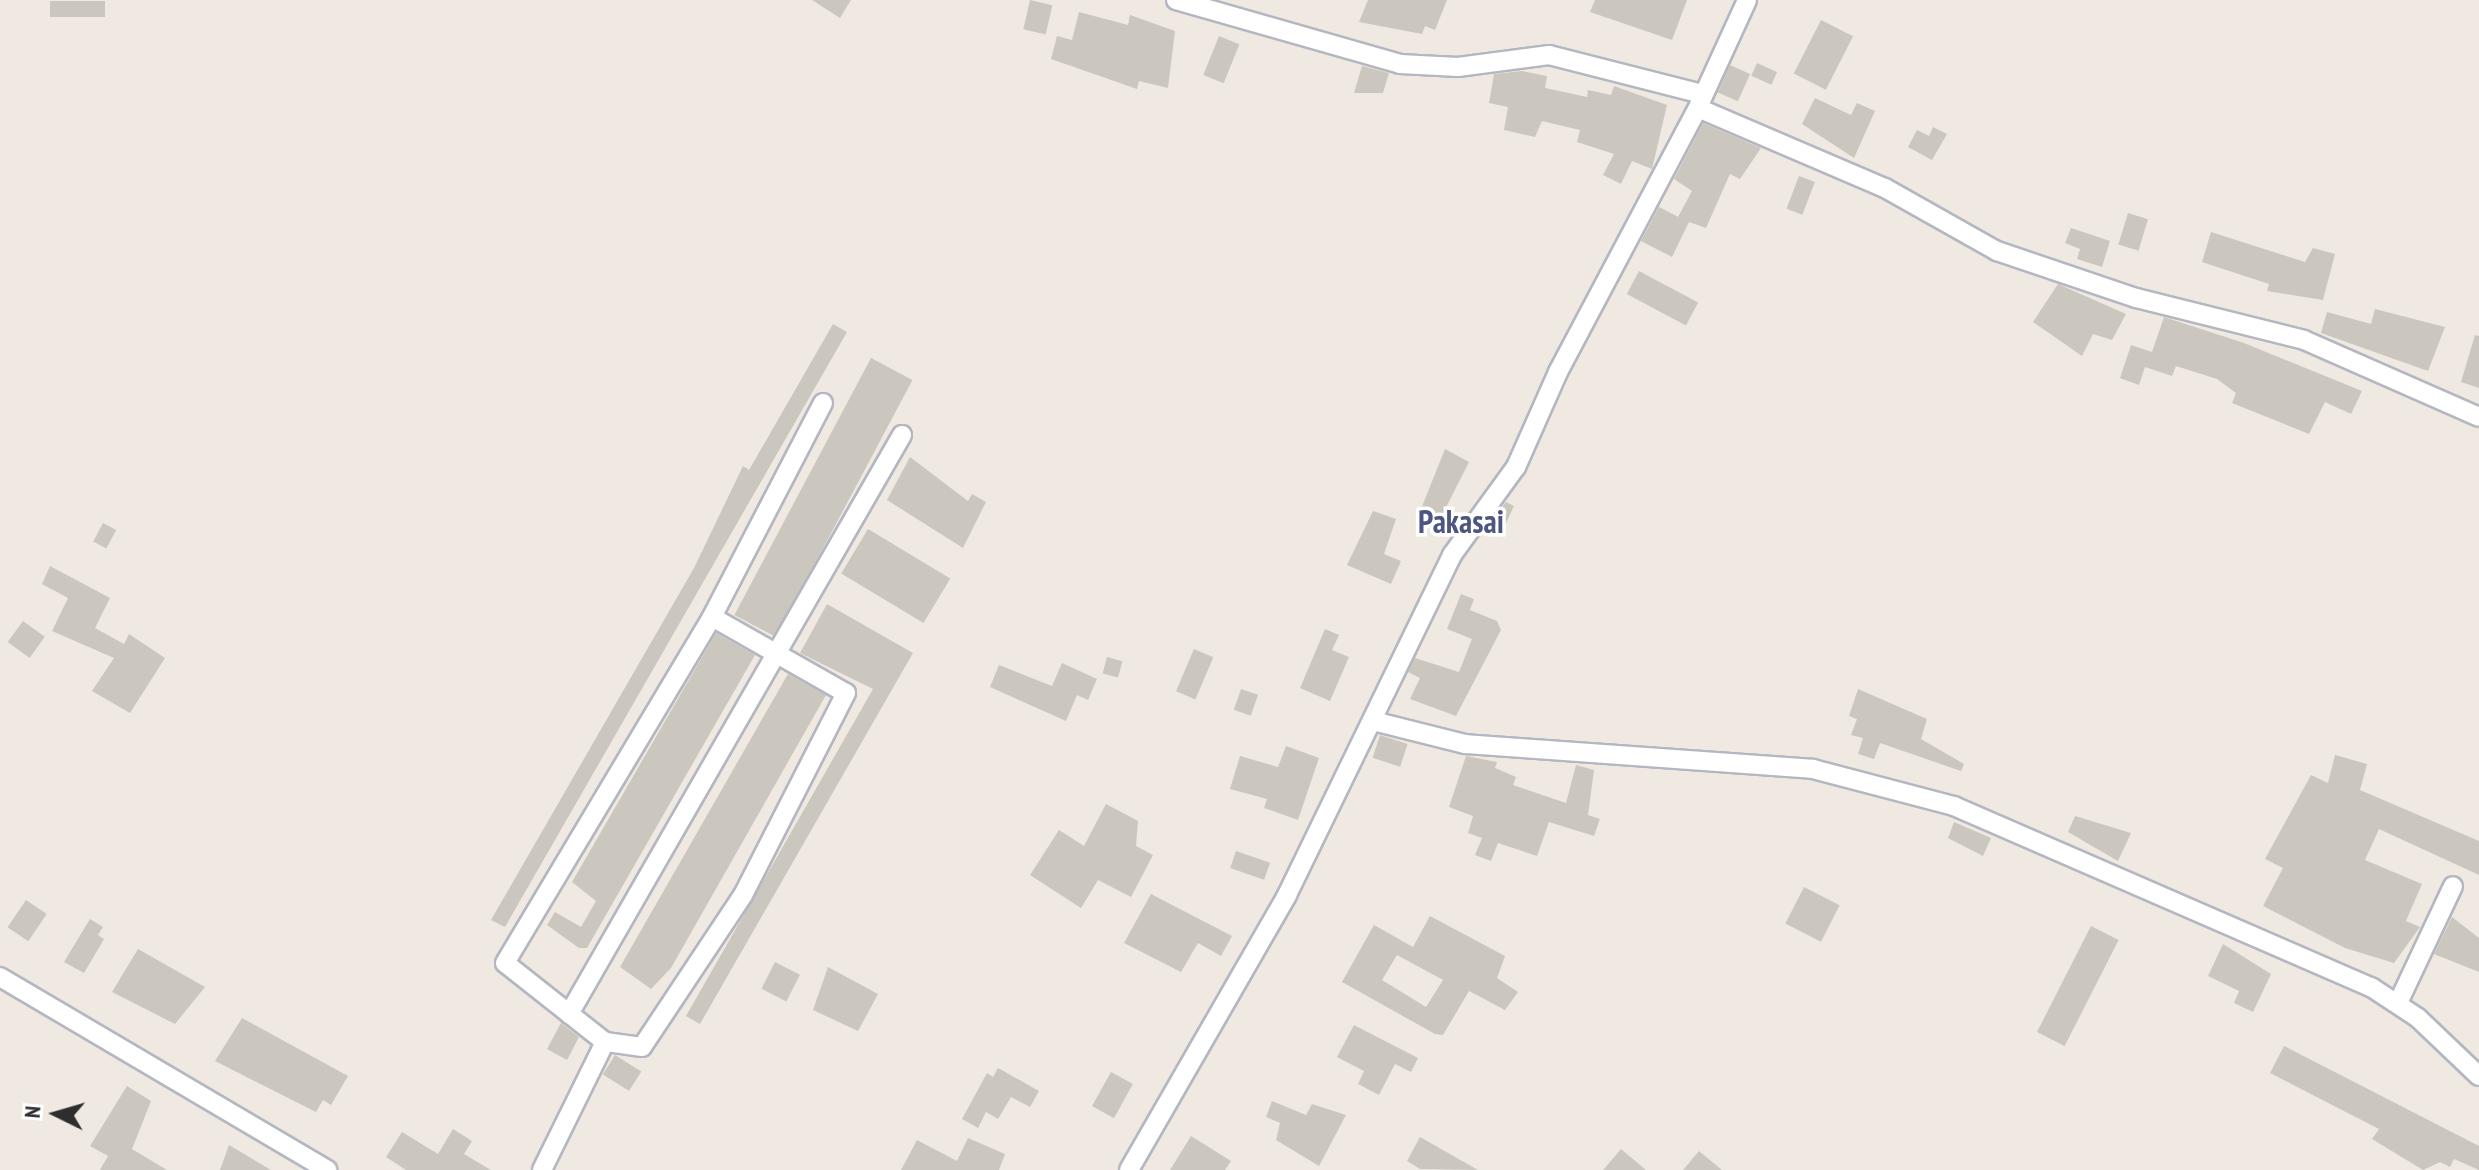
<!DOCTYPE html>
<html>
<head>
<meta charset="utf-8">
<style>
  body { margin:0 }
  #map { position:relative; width:2479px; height:1170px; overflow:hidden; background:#efe9e1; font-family:"PT Sans Narrow",sans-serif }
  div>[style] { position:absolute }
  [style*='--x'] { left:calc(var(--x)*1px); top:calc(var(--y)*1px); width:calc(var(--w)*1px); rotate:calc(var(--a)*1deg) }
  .building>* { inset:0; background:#cbc7bf; transform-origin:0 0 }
  .roads { filter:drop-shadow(2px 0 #b4b7c1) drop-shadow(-2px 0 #b4b7c1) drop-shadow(0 2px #b4b7c1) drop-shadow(0 -2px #b4b7c1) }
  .minor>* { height:18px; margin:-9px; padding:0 9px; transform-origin:9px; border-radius:9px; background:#fff }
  span { translate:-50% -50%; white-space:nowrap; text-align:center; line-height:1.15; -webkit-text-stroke:7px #fff; paint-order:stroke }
  .quarter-label { font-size:32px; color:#4d5680; font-weight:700 }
  .north { position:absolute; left:16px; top:1074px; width:80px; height:80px; -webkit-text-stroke:6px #fff; paint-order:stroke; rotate:275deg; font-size:22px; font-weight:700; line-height:32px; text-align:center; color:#2e2e2e }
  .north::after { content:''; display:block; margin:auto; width:28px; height:36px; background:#2e2e2e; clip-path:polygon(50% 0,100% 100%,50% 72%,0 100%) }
</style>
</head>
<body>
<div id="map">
  <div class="building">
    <div style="clip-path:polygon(812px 0,851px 0,840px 18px)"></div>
    <div style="left:1030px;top:0;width:23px;height:30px;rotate:13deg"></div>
    <div style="clip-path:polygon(1368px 0,1447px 0,1435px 30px,1425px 26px,1422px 34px,1359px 22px)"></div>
    <div style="clip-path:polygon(1595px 0,1687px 0,1672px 40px,1590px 12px)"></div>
    <div style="left:105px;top:1px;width:16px;height:55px;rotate:90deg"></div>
    <div style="clip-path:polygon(1079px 12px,1128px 25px,1130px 15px,1175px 31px,1168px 88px,1139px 81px,1137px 89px,1051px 59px,1057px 36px,1072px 40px)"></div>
    <div style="left:1821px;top:20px;width:36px;height:60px;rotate:27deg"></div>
    <div style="left:1219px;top:36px;width:22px;height:42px;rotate:22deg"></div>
    <div style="left:1757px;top:63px;width:22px;height:14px;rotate:24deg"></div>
    <div style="left:1730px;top:65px;width:22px;height:30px;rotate:24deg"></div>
    <div style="clip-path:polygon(1362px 66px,1389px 73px,1383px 93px,1354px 93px)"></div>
    <div style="clip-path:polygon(1522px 71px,1547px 76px,1545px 88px,1587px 97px,1588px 90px,1611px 95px,1614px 86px,1667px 105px,1652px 169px,1632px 161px,1621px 184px,1603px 175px,1614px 154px,1577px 142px,1580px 130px,1542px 121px,1535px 137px,1504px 130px,1508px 107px,1489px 103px,1494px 74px)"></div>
    <div style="clip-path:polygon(1815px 98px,1851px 115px,1857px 103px,1875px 111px,1854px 158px,1802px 124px)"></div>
    <div style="clip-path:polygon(1703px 123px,1761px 148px,1740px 179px,1730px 174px,1706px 228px,1689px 222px,1672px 257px,1641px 241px,1659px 207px,1686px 221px,1678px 217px,1692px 191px,1674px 179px)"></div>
    <div style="clip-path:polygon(1933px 127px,1947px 134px,1932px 160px,1908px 147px,1917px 130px,1929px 136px)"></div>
    <div style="left:1799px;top:176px;width:17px;height:35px;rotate:21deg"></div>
    <div style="left:2128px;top:213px;width:21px;height:33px;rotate:17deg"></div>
    <div style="clip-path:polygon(2071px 228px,2110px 241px,2102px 267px,2077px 259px,2080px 249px,2065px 243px)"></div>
    <div style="clip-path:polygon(2211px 232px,2305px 262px,2313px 248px,2335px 254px,2323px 300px,2267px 291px,2269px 284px,2202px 262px)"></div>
    <div style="left:1639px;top:271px;width:67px;height:26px;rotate:28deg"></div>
    <div style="clip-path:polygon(2058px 284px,2126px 314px,2112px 340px,2093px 334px,2082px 356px,2033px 322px)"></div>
    <div style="clip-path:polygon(2375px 309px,2445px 327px,2428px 371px,2321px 333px,2327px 312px,2371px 324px)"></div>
    <div style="clip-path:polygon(2164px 317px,2244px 343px,2362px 391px,2351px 414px,2325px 402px,2309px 434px,2232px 403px,2236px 393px,2217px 379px,2176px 366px,2172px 376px,2145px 367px,2139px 385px,2120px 378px,2131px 345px,2152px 352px)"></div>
    <div style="clip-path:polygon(833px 324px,847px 332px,505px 927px,491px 920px,694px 568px,743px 466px,749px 470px)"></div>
    <div style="clip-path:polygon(2475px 335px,2479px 336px,2479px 388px,2461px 382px)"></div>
    <div style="left:871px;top:358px;width:47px;height:291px;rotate:28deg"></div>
    <div style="clip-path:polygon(1445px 449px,1469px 462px,1436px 527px,1417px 519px)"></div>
    <div style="clip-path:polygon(910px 457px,968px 501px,972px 494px,986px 502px,963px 548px,887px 500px)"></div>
    <div style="clip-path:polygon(1506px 502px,1514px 506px,1501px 534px,1487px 527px)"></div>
    <div style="clip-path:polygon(1373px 511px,1396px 519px,1384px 554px,1401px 561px,1391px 584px,1347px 565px)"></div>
    <div style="left:103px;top:523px;width:15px;height:21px;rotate:28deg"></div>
    <div style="left:868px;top:529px;width:96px;height:52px;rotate:31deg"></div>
    <div style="clip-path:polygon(50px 566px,110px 598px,95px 628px,124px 644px,129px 634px,165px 658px,130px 713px,92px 691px,114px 658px,52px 631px,68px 598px,42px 584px)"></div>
    <div style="clip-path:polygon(1461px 594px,1474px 599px,1470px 610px,1497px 621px,1501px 630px,1456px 716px,1410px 699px,1420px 678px,1408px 672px,1415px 658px,1459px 672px,1472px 639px,1447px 629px)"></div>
    <div style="clip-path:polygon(827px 604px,913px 653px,700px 1024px,686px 1016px,873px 689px,800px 653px)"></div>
    <div style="left:23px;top:621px;width:27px;height:26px;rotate:36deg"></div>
    <div style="clip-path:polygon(1325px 629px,1339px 635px,1332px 650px,1349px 657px,1330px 701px,1300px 688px)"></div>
    <div style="clip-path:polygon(716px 633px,755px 655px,587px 948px,579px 948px,547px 925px,555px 912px,581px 927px,596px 901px,572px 882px)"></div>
    <div style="left:1194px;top:649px;width:21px;height:46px;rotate:23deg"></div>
    <div style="left:1107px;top:657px;width:16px;height:17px;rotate:15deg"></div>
    <div style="clip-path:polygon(1062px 663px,1097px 679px,1088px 700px,1077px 695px,1066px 721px,990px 687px,999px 665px,1052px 686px)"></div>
    <div style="clip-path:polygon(788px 674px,826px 695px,671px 968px,651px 989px,620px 967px)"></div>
    <div style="left:1241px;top:689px;width:18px;height:22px;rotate:19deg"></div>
    <div style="clip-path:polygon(1858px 689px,1927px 719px,1921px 739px,1964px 764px,1961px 771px,1880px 743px,1874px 759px,1858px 754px,1863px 738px,1851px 735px,1857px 719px,1849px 716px)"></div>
    <div style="left:1380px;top:735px;width:29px;height:24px;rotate:18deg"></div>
    <div style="clip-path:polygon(1286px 746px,1319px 758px,1298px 820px,1264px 808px,1267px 799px,1230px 789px,1240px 756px,1278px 767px)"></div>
    <div style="clip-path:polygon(2335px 755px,2367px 764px,2360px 790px,2479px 841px,2479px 875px,2379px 829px,2365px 860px,2422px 884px,2406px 921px,2420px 927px,2394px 963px,2345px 948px,2263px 906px,2283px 868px,2265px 859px,2311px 775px,2328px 783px)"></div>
    <div style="clip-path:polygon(1466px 756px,1497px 762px,1495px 768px,1516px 777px,1513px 785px,1566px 803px,1576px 765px,1594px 770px,1588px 815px,1600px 819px,1594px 836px,1549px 822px,1537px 856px,1498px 843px,1491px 861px,1475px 855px,1482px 838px,1468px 833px,1473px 816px,1449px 807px)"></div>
    <div style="clip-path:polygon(1106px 804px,1138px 821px,1136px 846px,1153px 855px,1131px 897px,1098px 880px,1081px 908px,1030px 875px,1059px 830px,1084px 846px)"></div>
    <div style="clip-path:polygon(2075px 816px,2131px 833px,2118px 861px,2068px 832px)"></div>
    <div style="clip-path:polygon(1954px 822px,1991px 838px,1983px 856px,1948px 838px)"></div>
    <div style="left:1236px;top:851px;width:36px;height:18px;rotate:19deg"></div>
    <div style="left:1804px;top:887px;width:40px;height:41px;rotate:27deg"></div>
    <div style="clip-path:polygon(1151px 894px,1232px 936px,1221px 956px,1198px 943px,1181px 972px,1124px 943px)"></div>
    <div style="left:26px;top:900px;width:25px;height:33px;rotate:34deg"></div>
    <div style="clip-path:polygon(evenodd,1430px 916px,1505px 956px,1497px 978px,1518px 992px,1505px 1010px,1469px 991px,1443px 1035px,1435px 1034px,1342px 982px,1374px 925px,1413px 947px,1430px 916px,1397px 955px,1443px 980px,1426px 1007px,1382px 980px,1397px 955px)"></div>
    <div style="clip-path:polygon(2452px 917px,2479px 938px,2479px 972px,2434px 954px)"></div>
    <div style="clip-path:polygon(90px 919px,103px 927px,98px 935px,104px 939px,84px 973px,64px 962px)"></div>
    <div style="left:2091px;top:926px;width:31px;height:119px;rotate:27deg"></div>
    <div style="clip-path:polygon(2223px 944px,2271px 974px,2253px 1012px,2234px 1003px,2239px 991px,2208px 976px)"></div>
    <div style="clip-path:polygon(138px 949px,205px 987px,175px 1024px,112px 992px)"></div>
    <div style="left:775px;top:962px;width:28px;height:30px;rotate:27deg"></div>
    <div style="clip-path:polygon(828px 967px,878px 994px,858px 1031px,813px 1010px)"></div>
    <div style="clip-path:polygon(242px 1018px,348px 1076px,331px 1105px,323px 1100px,316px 1112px,215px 1061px)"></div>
    <div style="clip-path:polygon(561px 1023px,579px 1037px,567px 1060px,547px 1049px)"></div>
    <div style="clip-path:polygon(1354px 1025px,1418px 1058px,1411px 1072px,1395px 1064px,1379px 1095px,1358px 1084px,1364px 1071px,1337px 1057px)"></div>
    <div style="clip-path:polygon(2284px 1046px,2479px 1146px,2479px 1170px,2454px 1159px,2450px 1167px,2440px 1162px,2423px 1170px,2372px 1139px,2379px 1129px,2270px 1073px)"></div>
    <div style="left:615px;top:1055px;width:31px;height:23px;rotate:32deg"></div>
    <div style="clip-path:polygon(998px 1068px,1039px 1091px,1030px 1107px,1011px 1097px,998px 1119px,986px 1112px,978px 1128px,962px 1119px,987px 1073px,993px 1077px)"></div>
    <div style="left:1111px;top:1072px;width:25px;height:39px;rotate:29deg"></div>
    <div style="clip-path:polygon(127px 1086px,151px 1101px,132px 1149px,167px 1170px,100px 1170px,108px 1156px,90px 1146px)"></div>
    <div style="clip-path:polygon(1272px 1101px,1306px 1115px,1312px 1104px,1346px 1115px,1319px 1166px,1276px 1140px,1280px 1123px,1266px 1117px)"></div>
    <div style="clip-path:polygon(453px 1129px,472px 1141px,464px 1154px,491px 1170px,406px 1170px,386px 1157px,402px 1132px,438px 1154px)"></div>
    <div style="clip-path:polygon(1191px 1136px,1231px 1161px,1225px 1170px,1170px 1170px)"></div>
    <div style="clip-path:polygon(1420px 1137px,1478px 1170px,1420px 1169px,1407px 1161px)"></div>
    <div style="clip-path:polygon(968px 1138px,1005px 1154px,999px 1170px,901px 1170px,917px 1140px,957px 1161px)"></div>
    <div style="clip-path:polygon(229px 1145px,271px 1170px,220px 1170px)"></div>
    <div style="clip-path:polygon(1621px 1149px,1646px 1170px,1603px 1170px)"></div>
    <div style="clip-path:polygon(1699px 1151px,1722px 1170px,1683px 1170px)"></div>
  </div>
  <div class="roads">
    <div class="minor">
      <div style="--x:1176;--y:0;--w:233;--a:15.9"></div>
      <div style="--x:1400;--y:64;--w:58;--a:3"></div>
      <div style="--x:1458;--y:67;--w:92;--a:-7.5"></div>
      <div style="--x:1549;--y:55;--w:158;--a:14.3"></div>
      <div style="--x:1699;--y:105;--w:115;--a:-65.4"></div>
      <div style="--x:712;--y:617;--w:154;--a:29.6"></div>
      <div style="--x:846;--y:693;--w:227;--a:117"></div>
      <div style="--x:743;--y:895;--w:182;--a:123.6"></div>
      <div style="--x:642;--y:1047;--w:37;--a:-172"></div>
      <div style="--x:605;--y:1042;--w:127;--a:-141.7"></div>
      <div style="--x:505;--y:963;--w:403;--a:-59.1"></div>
      <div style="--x:712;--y:617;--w:241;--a:-62.6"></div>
      <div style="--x:1373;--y:721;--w:95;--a:14"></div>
      <div style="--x:1465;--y:744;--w:349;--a:4.1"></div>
      <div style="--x:1813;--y:769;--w:146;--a:14.7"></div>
      <div style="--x:1954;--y:806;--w:455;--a:23.5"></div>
      <div style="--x:2371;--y:987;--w:56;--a:33.4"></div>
      <div style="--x:2418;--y:1018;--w:84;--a:43.6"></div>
      <div style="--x:0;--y:977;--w:380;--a:30.5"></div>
      <div style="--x:2398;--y:1003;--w:129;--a:-64.8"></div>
      <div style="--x:569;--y:1014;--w:668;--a:-60.1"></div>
      <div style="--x:542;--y:1170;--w:143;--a:-63.8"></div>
      <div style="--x:1129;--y:1170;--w:317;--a:-60.1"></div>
      <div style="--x:1287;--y:895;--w:378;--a:-64.1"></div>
      <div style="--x:1452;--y:555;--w:109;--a:-54"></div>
      <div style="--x:1516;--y:467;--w:104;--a:-66.1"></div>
      <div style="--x:1558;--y:372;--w:299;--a:-62.1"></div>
      <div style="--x:1698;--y:108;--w:203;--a:23.2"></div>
      <div style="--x:1885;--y:188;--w:129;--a:29.4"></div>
      <div style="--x:1997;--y:251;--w:147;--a:18.7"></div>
      <div style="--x:2136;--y:298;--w:173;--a:14"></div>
      <div style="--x:2304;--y:340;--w:191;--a:23.7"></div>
    </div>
  </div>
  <div class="quarter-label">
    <span style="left:1461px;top:521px">Pakasai</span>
  </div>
  <div class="north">N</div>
</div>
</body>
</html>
